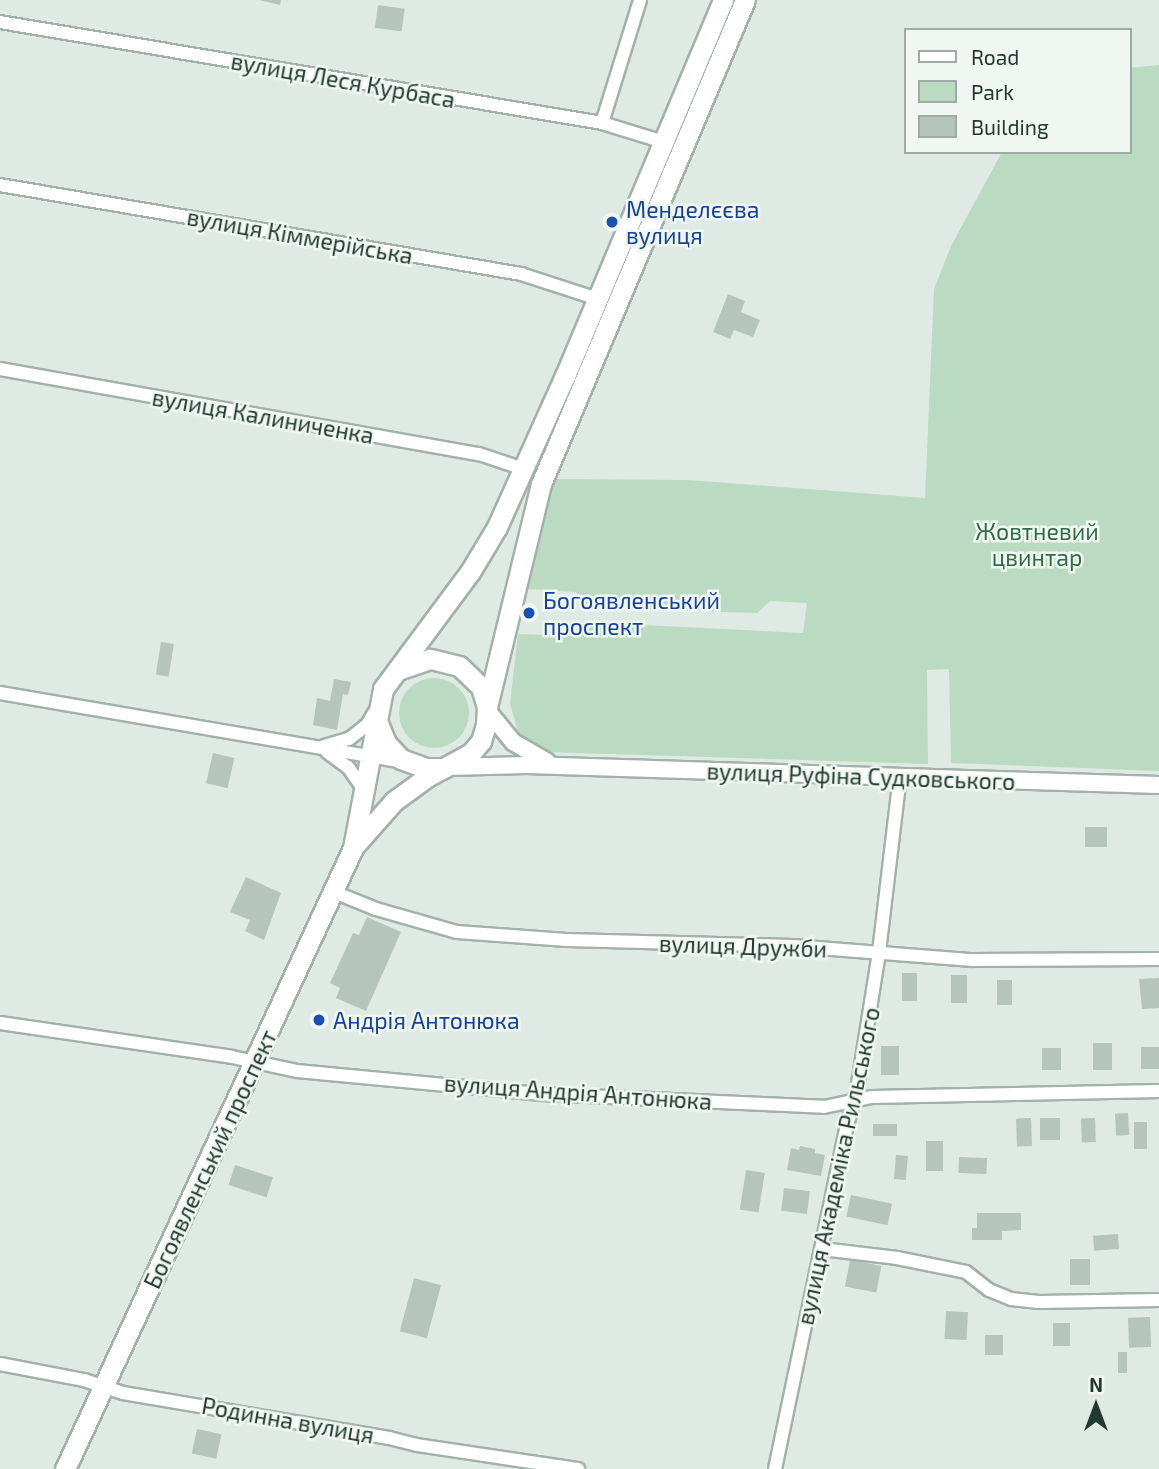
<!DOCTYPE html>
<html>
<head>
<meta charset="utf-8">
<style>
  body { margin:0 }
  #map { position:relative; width:1159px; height:1469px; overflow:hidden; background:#e0eae5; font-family:"Exo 2",sans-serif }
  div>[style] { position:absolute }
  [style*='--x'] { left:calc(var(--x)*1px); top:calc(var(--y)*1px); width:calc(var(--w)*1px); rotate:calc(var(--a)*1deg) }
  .green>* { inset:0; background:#badac1 }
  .round { border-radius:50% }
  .building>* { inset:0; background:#b6c4be; transform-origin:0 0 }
  .roads { filter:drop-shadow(2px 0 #a3b1ab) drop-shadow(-2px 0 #a3b1ab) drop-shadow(0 2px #a3b1ab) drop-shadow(0 -2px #a3b1ab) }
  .minor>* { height:12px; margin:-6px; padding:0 6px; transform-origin:6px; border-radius:6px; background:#fff }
  .tertiary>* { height:16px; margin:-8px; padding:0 8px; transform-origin:8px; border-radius:8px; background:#fff }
  .secondary>* { height:19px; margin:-9.5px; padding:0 9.5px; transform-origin:9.5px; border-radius:9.5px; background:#fff }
  .dots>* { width:19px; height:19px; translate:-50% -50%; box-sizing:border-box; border:4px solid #f0f7f3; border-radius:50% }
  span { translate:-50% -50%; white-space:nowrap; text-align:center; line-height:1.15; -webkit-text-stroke:5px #f0f7f3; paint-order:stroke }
  .street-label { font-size:23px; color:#223931 }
  .transit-label { font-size:23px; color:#164399 }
  .left { translate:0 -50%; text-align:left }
  .park-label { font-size:23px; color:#306c44 }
  .legend { position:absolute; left:904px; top:28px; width:228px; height:126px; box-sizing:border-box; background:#f0f7f3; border:2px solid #9eaba5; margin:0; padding:9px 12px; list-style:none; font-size:21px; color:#223931 }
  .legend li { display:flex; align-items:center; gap:14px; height:35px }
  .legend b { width:35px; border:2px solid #9eaba5 }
  .north { position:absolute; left:1061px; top:1371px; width:70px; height:70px; -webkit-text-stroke:5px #f0f7f3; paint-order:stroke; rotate:0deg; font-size:19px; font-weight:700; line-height:28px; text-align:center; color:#223931 }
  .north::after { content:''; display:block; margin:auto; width:24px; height:32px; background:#223931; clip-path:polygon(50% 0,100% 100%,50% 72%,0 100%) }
</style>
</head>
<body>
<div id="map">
  <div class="green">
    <div style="clip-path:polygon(1159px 65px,1159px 771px,951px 763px,949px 669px,927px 670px,928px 764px,546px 752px,525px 740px,518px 732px,510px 703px,518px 634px,572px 636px,583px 622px,803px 633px,807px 603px,770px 601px,757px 613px,584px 608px,576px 592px,527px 589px,524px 584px,551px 482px,558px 479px,688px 480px,925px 498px,934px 289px,951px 246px,1002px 152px,1129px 152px,1129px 68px)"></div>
    <div class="round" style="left:399px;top:678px;width:70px;height:70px"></div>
  </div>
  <div class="building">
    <div style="clip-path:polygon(259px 0,281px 0,280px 5px)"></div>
    <div style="left:378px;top:5px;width:27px;height:23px;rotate:8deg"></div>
    <div style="clip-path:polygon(728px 294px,745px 301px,741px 312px,760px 320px,753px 337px,734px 330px,730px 339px,713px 332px)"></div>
    <div style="left:161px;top:642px;width:13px;height:33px;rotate:9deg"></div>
    <div style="clip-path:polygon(334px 679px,351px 682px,348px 695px,343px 694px,337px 730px,313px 725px,317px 698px,330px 701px)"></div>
    <div style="left:213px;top:753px;width:22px;height:31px;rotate:13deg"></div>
    <div style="left:1085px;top:827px;width:22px;height:20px"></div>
    <div style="clip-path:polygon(246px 877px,281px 893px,264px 940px,245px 931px,250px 920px,230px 912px)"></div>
    <div style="clip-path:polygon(367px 917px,401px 932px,366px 1011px,336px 998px,340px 988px,330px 983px,353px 933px,359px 935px)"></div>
    <div style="left:902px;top:973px;width:15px;height:28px"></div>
    <div style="left:951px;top:975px;width:16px;height:28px"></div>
    <div style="clip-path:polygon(1159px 978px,1159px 1008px,1142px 1009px,1139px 979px)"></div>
    <div style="left:997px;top:980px;width:15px;height:25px"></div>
    <div style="left:1093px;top:1043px;width:19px;height:27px"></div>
    <div style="left:881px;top:1046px;width:18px;height:29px"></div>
    <div style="left:1141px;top:1047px;width:18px;height:22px"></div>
    <div style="left:1042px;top:1048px;width:19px;height:22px"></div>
    <div style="left:1128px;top:1113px;width:22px;height:13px;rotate:87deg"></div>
    <div style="left:1031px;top:1118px;width:28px;height:15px;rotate:88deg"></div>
    <div style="left:1040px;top:1118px;width:20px;height:22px"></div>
    <div style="left:1095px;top:1118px;width:24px;height:14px;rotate:88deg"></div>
    <div style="left:1134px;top:1122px;width:13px;height:27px"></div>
    <div style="left:873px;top:1124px;width:24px;height:12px"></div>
    <div style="left:926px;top:1141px;width:17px;height:30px"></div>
    <div style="clip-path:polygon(800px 1146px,815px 1149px,815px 1153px,825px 1155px,821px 1176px,787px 1170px,791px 1148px,799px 1150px)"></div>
    <div style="left:896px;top:1155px;width:12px;height:24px;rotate:5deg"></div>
    <div style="left:959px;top:1157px;width:28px;height:16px;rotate:2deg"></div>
    <div style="left:235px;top:1165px;width:40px;height:21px;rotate:18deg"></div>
    <div style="left:746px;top:1170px;width:19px;height:40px;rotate:9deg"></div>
    <div style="left:784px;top:1188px;width:26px;height:23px;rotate:7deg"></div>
    <div style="left:851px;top:1195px;width:42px;height:22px;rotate:12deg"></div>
    <div style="clip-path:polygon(977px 1213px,1021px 1213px,1021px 1230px,1002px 1231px,1002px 1240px,972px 1240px,972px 1228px,977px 1228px)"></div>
    <div style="left:1118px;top:1234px;width:15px;height:25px;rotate:86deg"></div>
    <div style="left:1070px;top:1259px;width:20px;height:26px"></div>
    <div style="left:850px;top:1260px;width:32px;height:27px;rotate:11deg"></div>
    <div style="left:414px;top:1278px;width:28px;height:55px;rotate:15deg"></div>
    <div style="left:946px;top:1311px;width:22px;height:28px;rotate:3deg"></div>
    <div style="left:1150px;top:1317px;width:30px;height:22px;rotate:88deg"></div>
    <div style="left:1053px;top:1323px;width:17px;height:23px"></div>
    <div style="left:985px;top:1335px;width:18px;height:20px"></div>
    <div style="left:1118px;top:1352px;width:9px;height:21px"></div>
    <div style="left:197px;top:1429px;width:25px;height:25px;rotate:12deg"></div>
  </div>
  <div class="roads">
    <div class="minor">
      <div style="--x:0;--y:22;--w:610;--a:9.52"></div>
      <div style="--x:602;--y:123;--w:68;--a:17.1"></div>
      <div style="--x:602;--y:123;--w:129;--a:-72.8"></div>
      <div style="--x:0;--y:185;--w:529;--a:9.69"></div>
      <div style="--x:521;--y:274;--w:81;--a:18"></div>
      <div style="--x:0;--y:369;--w:486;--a:10.1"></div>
      <div style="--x:479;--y:454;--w:47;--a:18.4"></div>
      <div style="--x:0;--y:693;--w:409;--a:9.7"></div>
      <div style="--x:324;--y:746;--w:26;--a:-16"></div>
      <div style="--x:349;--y:739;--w:23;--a:-38"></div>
      <div style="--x:367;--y:725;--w:14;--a:-60"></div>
      <div style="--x:327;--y:752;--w:26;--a:36"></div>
      <div style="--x:348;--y:767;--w:28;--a:55"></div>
      <div style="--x:334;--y:892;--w:45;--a:22"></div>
      <div style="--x:376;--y:909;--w:84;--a:15.9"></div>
      <div style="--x:457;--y:932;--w:110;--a:4.2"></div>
      <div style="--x:567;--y:940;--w:226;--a:1.5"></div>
      <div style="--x:793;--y:946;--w:180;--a:4.5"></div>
      <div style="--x:972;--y:960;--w:187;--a:-0.3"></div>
      <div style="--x:0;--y:1023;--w:234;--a:8.3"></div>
      <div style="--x:232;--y:1057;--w:66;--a:12.2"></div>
      <div style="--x:297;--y:1071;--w:246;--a:5.4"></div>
      <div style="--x:542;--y:1094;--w:282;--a:2.6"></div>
      <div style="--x:824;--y:1107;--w:49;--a:-11.8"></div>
      <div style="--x:872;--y:1097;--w:287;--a:-1.2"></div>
      <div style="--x:822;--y:1249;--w:76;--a:6.8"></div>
      <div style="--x:897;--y:1258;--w:70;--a:11.5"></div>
      <div style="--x:966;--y:1272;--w:29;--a:38"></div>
      <div style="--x:989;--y:1290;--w:24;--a:22"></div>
      <div style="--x:1011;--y:1299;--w:28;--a:6"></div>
      <div style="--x:1039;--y:1302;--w:120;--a:-1"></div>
      <div style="--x:0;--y:1364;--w:86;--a:10.8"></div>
      <div style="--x:84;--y:1380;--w:41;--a:18.4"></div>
      <div style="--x:123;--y:1393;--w:270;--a:9.6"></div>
      <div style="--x:389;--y:1438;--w:29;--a:14"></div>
      <div style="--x:417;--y:1445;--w:163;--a:8.5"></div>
      <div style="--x:775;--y:1469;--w:351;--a:-78.2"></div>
      <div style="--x:847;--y:1125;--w:36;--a:-74"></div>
      <div style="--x:857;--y:1090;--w:140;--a:-80.9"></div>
      <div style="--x:879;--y:952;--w:176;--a:-83.2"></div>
    </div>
    <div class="tertiary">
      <div style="--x:487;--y:710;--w:41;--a:50.9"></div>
      <div style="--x:513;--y:742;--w:39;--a:30"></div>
      <div style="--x:448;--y:767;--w:79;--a:-1.5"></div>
      <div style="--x:527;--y:765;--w:632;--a:1.81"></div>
    </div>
    <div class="secondary">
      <div style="--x:487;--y:707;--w:229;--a:-76.4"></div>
      <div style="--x:541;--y:484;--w:525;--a:-67.15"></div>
      <div style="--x:378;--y:723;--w:22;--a:68"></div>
      <div style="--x:386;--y:743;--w:22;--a:47"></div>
      <div style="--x:401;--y:759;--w:27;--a:20"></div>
      <div style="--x:426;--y:768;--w:18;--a:0"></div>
      <div style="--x:356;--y:844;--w:57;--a:-48.5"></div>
      <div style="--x:394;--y:801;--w:41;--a:-36"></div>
      <div style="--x:427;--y:777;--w:50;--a:-28.6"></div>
      <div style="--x:471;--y:753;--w:16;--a:-50"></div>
      <div style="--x:481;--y:741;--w:17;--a:-73"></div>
      <div style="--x:486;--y:725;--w:18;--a:-87"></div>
      <div style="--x:487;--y:707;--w:21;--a:-107"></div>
      <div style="--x:481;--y:687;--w:30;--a:-136"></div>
      <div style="--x:459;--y:666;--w:30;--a:-166"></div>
      <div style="--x:430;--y:659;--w:31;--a:161"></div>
      <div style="--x:65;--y:1469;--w:685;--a:-65.12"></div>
      <div style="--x:353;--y:848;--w:162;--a:-79.3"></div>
      <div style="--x:383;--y:689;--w:146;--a:-53.4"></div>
      <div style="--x:470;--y:572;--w:52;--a:-59"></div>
      <div style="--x:497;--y:527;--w:166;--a:-65.8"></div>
      <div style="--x:565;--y:376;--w:408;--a:-67.2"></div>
    </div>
  </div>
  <div class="dots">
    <div style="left:612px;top:222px;background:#1a4fb4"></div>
    <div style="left:529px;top:613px;background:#1a4fb4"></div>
    <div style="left:319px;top:1020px;background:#1a4fb4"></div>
  </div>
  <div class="street-label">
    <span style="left:343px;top:80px;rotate:10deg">вулиця Леся Курбаса</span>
    <span style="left:300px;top:236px;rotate:10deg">вулиця Кіммерійська</span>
    <span style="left:263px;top:416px;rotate:10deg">вулиця Калиниченка</span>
    <span style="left:861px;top:776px;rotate:2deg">вулиця Руфіна Судковського</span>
    <span style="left:743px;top:946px;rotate:2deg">вулиця Дружби</span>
    <span style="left:578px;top:1092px;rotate:4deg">вулиця Андрія Антонюка</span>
    <span style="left:210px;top:1159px;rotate:-65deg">Богоявленський проспект</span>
    <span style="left:838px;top:1166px;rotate:-78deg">вулиця Академіка Рильського</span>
    <span style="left:288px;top:1420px;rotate:10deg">Родинна вулиця</span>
  </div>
  <div class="transit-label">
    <span class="left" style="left:626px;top:222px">Менделєєва<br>вулиця</span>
    <span class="left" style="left:543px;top:613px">Богоявленський<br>проспект</span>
    <span class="left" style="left:333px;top:1020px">Андрія Антонюка</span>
  </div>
  <div class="park-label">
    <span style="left:1037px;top:544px">Жовтневий<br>цвинтар</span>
  </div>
  <ul class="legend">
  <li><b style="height:9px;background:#fff"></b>Road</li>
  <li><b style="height:19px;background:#badac1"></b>Park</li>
  <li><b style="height:19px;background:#b6c4be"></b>Building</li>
  </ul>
  <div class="north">N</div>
</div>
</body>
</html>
